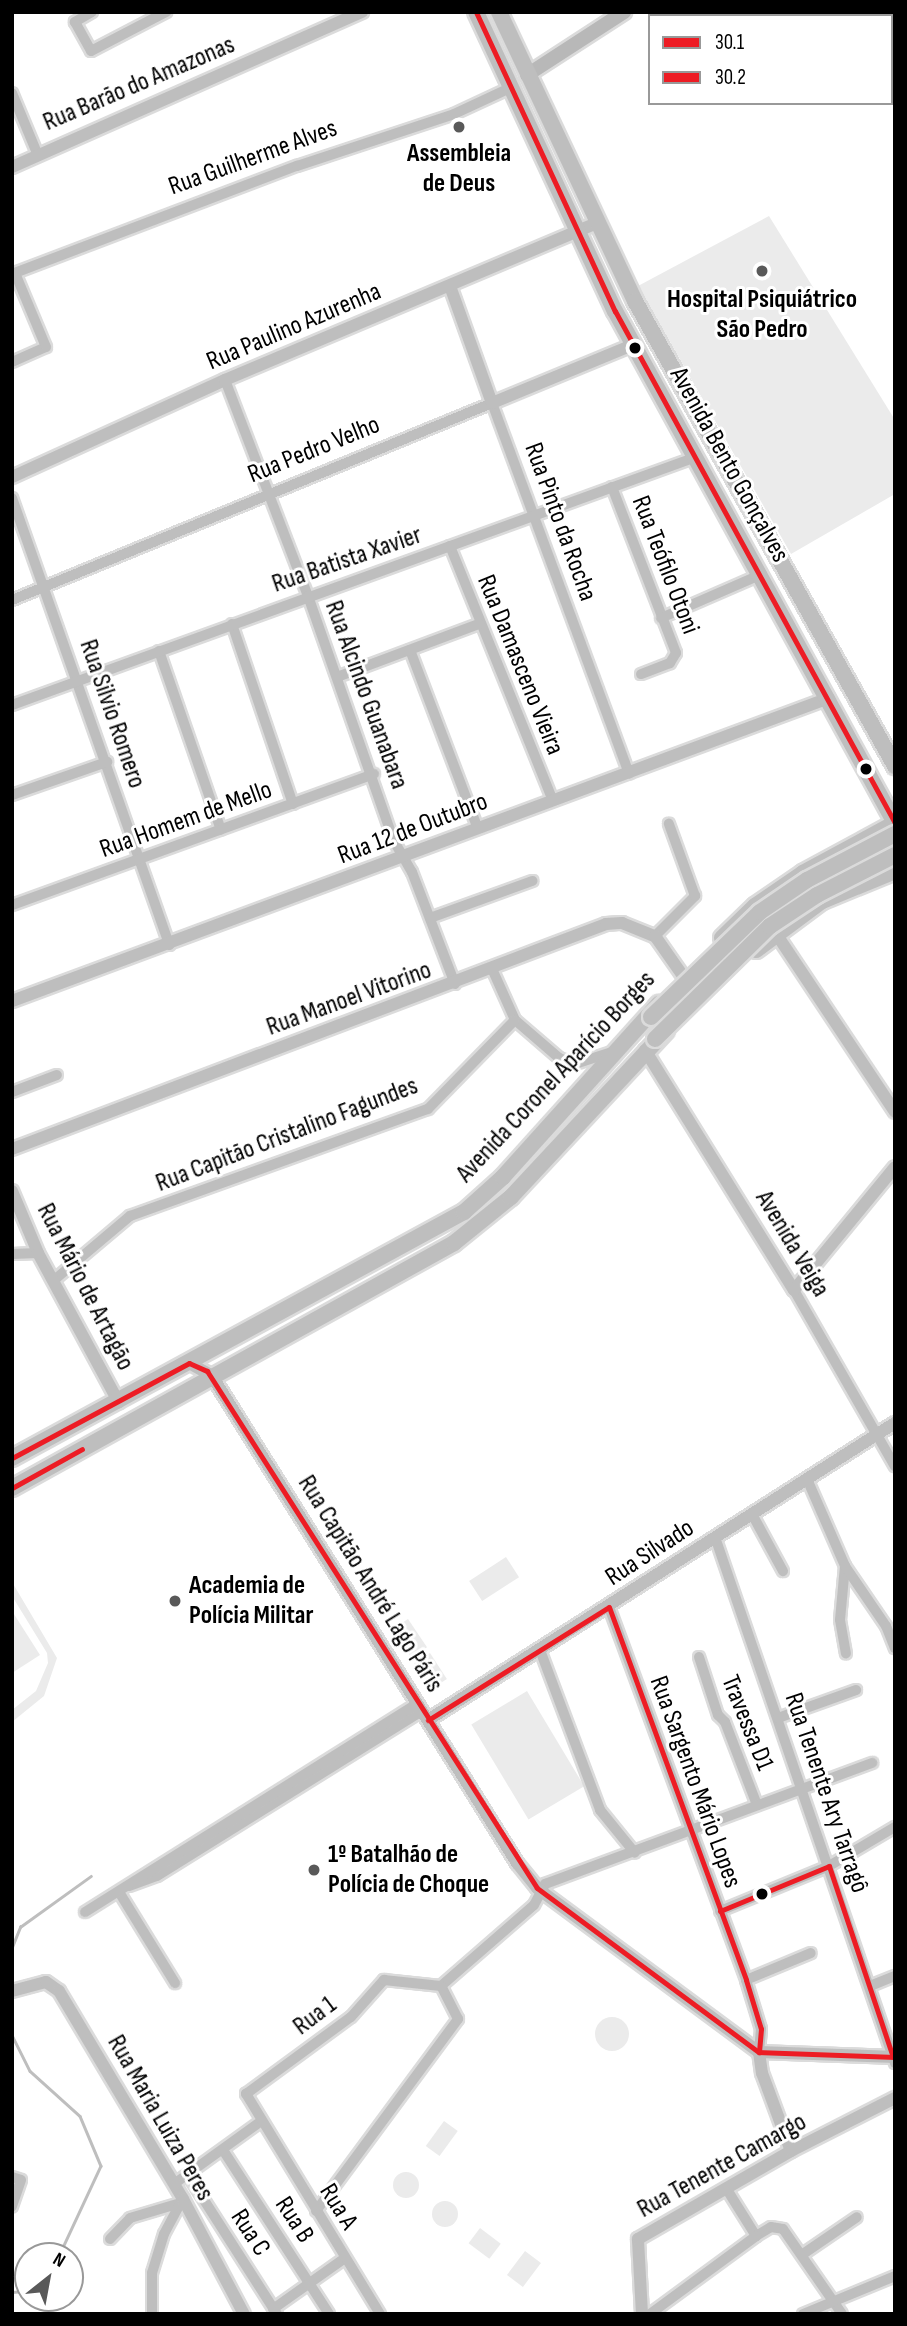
<!DOCTYPE html>
<html>
<head>
<meta charset="utf-8">
<style>
  body { margin:0 }
  #map { position:relative; width:907px; height:2326px; overflow:hidden; background:#fff; font-family:"Sofia Sans Condensed",sans-serif }
  div>[style] { position:absolute }
  [style*='--x'] { left:calc(var(--x)*1px); top:calc(var(--y)*1px); width:calc(var(--w)*1px); rotate:calc(var(--a)*1deg) }
  .green>* { inset:0; background:#ebebeb; transform-origin:0 0 }
  .round { border-radius:50% }
  .stream>* { height:2.5px; margin:-1.25px; padding:0 1.25px; transform-origin:1.25px; border-radius:1.25px; background:#bebebe }
  .roads { filter:drop-shadow(2px 0 #dbdbdb) drop-shadow(-2px 0 #dbdbdb) drop-shadow(0 2px #dbdbdb) drop-shadow(0 -2px #dbdbdb) }
  .minor>* { height:10px; margin:-5px; padding:0 5px; transform-origin:5px; border-radius:5px; background:#bebebe }
  .tertiary>* { height:12px; margin:-6px; padding:0 6px; transform-origin:6px; border-radius:6px; background:#bebebe }
  .secondary>* { height:14px; margin:-7px; padding:0 7px; transform-origin:7px; border-radius:7px; background:#b8b8b8 }
  .primary>* { height:16px; margin:-8px; padding:0 8px; transform-origin:8px; border-radius:8px; background:#bebebe }
  .bridges { filter:drop-shadow(2px 0 #dbdbdb) drop-shadow(-2px 0 #dbdbdb) drop-shadow(0 2px #dbdbdb) drop-shadow(0 -2px #dbdbdb) }
  .primary-bridge>* { height:16px; margin:-8px; padding:0 8px; transform-origin:8px; border-radius:8px; background:#bebebe }
  .bus-1>* { height:5px; margin:-2.5px; padding:0 2.5px; transform-origin:2.5px; border-radius:2.5px; background:#ed1c24 }
  .bus-2>* { height:5px; margin:-2.5px; padding:0 2.5px; transform-origin:2.5px; border-radius:2.5px; background:#ed1c24 }
  .dots>* { width:19px; height:19px; translate:-50% -50%; box-sizing:border-box; border:4px solid #fff; border-radius:50% }
  span { translate:-50% -50%; white-space:nowrap; text-align:center; line-height:1.15; -webkit-text-stroke:6px #fff; paint-order:stroke }
  .street-label { font-size:26px; color:#000 }
  .poi-label { font-size:26px; color:#000; font-weight:700 }
  .left { translate:0 -50%; text-align:left }
  .frame { position:absolute; inset:0; border:14px solid #000; pointer-events:none }
  .legend { position:absolute; left:648px; top:14px; width:245px; height:91px; box-sizing:border-box; background:#fff; border:2px solid #999; margin:0; padding:9px 12px; list-style:none; font-size:21px; color:#000 }
  .legend li { display:flex; align-items:center; gap:14px; height:35px }
  .legend b { width:35px; border:2px solid #999 }
  .north { position:absolute; left:14px; top:2242px; width:70px; height:70px; box-sizing:border-box; background:#fff; border:2px solid #999; border-radius:50%; rotate:31deg; font-size:19px; font-weight:700; line-height:28px; text-align:center; color:#000 }
  .north::after { content:''; display:block; margin:auto; width:24px; height:32px; background:#595959; clip-path:polygon(50% 0,100% 100%,50% 72%,0 100%) }
</style>
</head>
<body>
<div id="map">
  <div class="green">
    <div style="clip-path:polygon(769px 216px,895px 420px,895px 494px,791px 554px,638px 286px)"></div>
    <div style="left:506px;top:1557px;width:24px;height:44px;rotate:57deg"></div>
    <div style="clip-path:polygon(12px 1582px,57px 1658px,44px 1696px,12px 1722px,12px 1710px,36px 1691px,48px 1663px,47px 1653px,12px 1596px)"></div>
    <div style="clip-path:polygon(12px 1611px,40px 1655px,12px 1673px)"></div>
    <div style="left:408px;top:1619px;width:34px;height:19px;rotate:56deg"></div>
    <div style="left:430px;top:1653px;width:31px;height:19px;rotate:57deg"></div>
    <div style="left:527px;top:1691px;width:111px;height:65px;rotate:59deg"></div>
    <div class="round" style="left:595px;top:2017px;width:34px;height:34px"></div>
    <div style="left:444px;top:2121px;width:17px;height:31px;rotate:36deg"></div>
    <div class="round" style="left:393px;top:2172px;width:26px;height:26px"></div>
    <div class="round" style="left:432px;top:2201px;width:26px;height:26px"></div>
    <div style="left:480px;top:2228px;width:26px;height:19px;rotate:37deg"></div>
    <div style="left:525px;top:2251px;width:20px;height:30px;rotate:37deg"></div>
  </div>
  <div class="stream">
    <div style="--x:12;--y:1947;--w:22;--a:-68"></div>
    <div style="--x:20;--y:1927;--w:87;--a:-35.7"></div>
    <div style="--x:12;--y:2035;--w:40;--a:63.4"></div>
    <div style="--x:30;--y:2071;--w:67;--a:42"></div>
    <div style="--x:80;--y:2116;--w:54;--a:67.2"></div>
    <div style="--x:101;--y:2166;--w:99;--a:115"></div>
    <div style="--x:12;--y:2292;--w:16;--a:-4"></div>
  </div>
  <div class="roads">
    <div class="minor">
      <div style="--x:92;--y:12;--w:20;--a:150"></div>
      <div style="--x:75;--y:22;--w:33;--a:61"></div>
      <div style="--x:91;--y:51;--w:85;--a:-27.5"></div>
      <div style="--x:12;--y:93;--w:65;--a:67.4"></div>
      <div style="--x:12;--y:274;--w:305;--a:-20.8"></div>
      <div style="--x:297;--y:166;--w:165;--a:-18.3"></div>
      <div style="--x:454;--y:114;--w:62;--a:-24.9"></div>
      <div style="--x:12;--y:362;--w:37;--a:-24"></div>
      <div style="--x:46;--y:347;--w:80;--a:-112.7"></div>
      <div style="--x:225;--y:380;--w:231;--a:69"></div>
      <div style="--x:308;--y:596;--w:260;--a:70.7"></div>
      <div style="--x:394;--y:841;--w:36;--a:60"></div>
      <div style="--x:412;--y:872;--w:120;--a:69"></div>
      <div style="--x:612;--y:487;--w:178;--a:68.9"></div>
      <div style="--x:676;--y:653;--w:12;--a:121"></div>
      <div style="--x:670;--y:663;--w:31;--a:159"></div>
      <div style="--x:12;--y:498;--w:474;--a:70.6"></div>
      <div style="--x:450;--y:546;--w:272;--a:68"></div>
      <div style="--x:12;--y:600;--w:519;--a:-22.31"></div>
      <div style="--x:492;--y:403;--w:395;--a:69.7"></div>
      <div style="--x:661;--y:618;--w:110;--a:-23.5"></div>
      <div style="--x:232;--y:624;--w:190;--a:71.3"></div>
      <div style="--x:410;--y:650;--w:191;--a:69.2"></div>
      <div style="--x:159;--y:651;--w:189;--a:70.9"></div>
      <div style="--x:337;--y:677;--w:152;--a:-20.5"></div>
      <div style="--x:12;--y:705;--w:728;--a:-19.93"></div>
      <div style="--x:12;--y:795;--w:101;--a:-19.2"></div>
      <div style="--x:12;--y:905;--w:385;--a:-19.9"></div>
      <div style="--x:430;--y:918;--w:109;--a:-19.9"></div>
      <div style="--x:655;--y:936;--w:57;--a:-45"></div>
      <div style="--x:695;--y:896;--w:77;--a:-109.9"></div>
      <div style="--x:493;--y:971;--w:54;--a:65.8"></div>
      <div style="--x:515;--y:1020;--w:58;--a:40.8"></div>
      <div style="--x:559;--y:1058;--w:17;--a:21"></div>
      <div style="--x:575;--y:1064;--w:38;--a:-18"></div>
      <div style="--x:12;--y:1092;--w:48;--a:-20.7"></div>
      <div style="--x:12;--y:1254;--w:26;--a:-2"></div>
      <div style="--x:53;--y:1281;--w:101;--a:-40.2"></div>
      <div style="--x:130;--y:1216;--w:317;--a:-19.8"></div>
      <div style="--x:428;--y:1109;--w:124;--a:-45.7"></div>
      <div style="--x:794;--y:1290;--w:203;--a:60.2"></div>
      <div style="--x:807;--y:1479;--w:95;--a:66.4"></div>
      <div style="--x:845;--y:1566;--w:54;--a:95.3"></div>
      <div style="--x:840;--y:1620;--w:34;--a:80"></div>
      <div style="--x:752;--y:1514;--w:65;--a:61.5"></div>
      <div style="--x:715;--y:1537;--w:556;--a:71.11"></div>
      <div style="--x:845;--y:1566;--w:73;--a:55.7"></div>
      <div style="--x:886;--y:1626;--w:24;--a:68"></div>
      <div style="--x:609;--y:1607;--w:397;--a:69.8"></div>
      <div style="--x:746;--y:1980;--w:51;--a:73"></div>
      <div style="--x:761;--y:2029;--w:23;--a:95"></div>
      <div style="--x:540;--y:1650;--w:171;--a:69.4"></div>
      <div style="--x:600;--y:1810;--w:55;--a:50.9"></div>
      <div style="--x:699;--y:1657;--w:61;--a:71.9"></div>
      <div style="--x:718;--y:1715;--w:10;--a:45"></div>
      <div style="--x:725;--y:1722;--w:89;--a:68.9"></div>
      <div style="--x:778;--y:1718;--w:83;--a:-19.7"></div>
      <div style="--x:129;--y:1886;--w:30;--a:-20"></div>
      <div style="--x:157;--y:1876;--w:312;--a:-31.9"></div>
      <div style="--x:119;--y:1892;--w:107;--a:58.4"></div>
      <div style="--x:720;--y:1911;--w:118;--a:-22.4"></div>
      <div style="--x:829;--y:1866;--w:77;--a:-30.6"></div>
      <div style="--x:85;--y:1912;--w:392;--a:-32.1"></div>
      <div style="--x:746;--y:1980;--w:70;--a:-22.6"></div>
      <div style="--x:870;--y:1986;--w:27;--a:-22"></div>
      <div style="--x:223;--y:2150;--w:195;--a:57.1"></div>
      <div style="--x:188;--y:2175;--w:165;--a:57.4"></div>
      <div style="--x:12;--y:2177;--w:9;--a:18"></div>
      <div style="--x:21;--y:2180;--w:28;--a:109"></div>
      <div style="--x:174;--y:2184;--w:106;--a:-35.8"></div>
      <div style="--x:726;--y:2188;--w:57;--a:58"></div>
      <div style="--x:756;--y:2236;--w:17;--a:-31"></div>
      <div style="--x:771;--y:2227;--w:12;--a:9"></div>
      <div style="--x:783;--y:2229;--w:103;--a:55.2"></div>
      <div style="--x:316;--y:2211;--w:239;--a:-53.5"></div>
      <div style="--x:458;--y:2019;--w:37;--a:-117"></div>
      <div style="--x:441;--y:1986;--w:123;--a:-41.1"></div>
      <div style="--x:534;--y:1905;--w:24;--a:-62"></div>
      <div style="--x:545;--y:1884;--w:349;--a:-20.3"></div>
      <div style="--x:110;--y:2239;--w:29;--a:-46"></div>
      <div style="--x:130;--y:2218;--w:49;--a:-16.6"></div>
      <div style="--x:803;--y:2254;--w:65;--a:-34.4"></div>
      <div style="--x:273;--y:2309;--w:88;--a:-35.3"></div>
      <div style="--x:152;--y:2314;--w:41;--a:-90"></div>
      <div style="--x:152;--y:2273;--w:41;--a:-72.9"></div>
      <div style="--x:164;--y:2234;--w:40;--a:-62"></div>
      <div style="--x:380;--y:2314;--w:258;--a:-121.3"></div>
      <div style="--x:246;--y:2094;--w:130;--a:-36.3"></div>
      <div style="--x:351;--y:2017;--w:50;--a:-48.3"></div>
      <div style="--x:384;--y:1980;--w:57;--a:6"></div>
      <div style="--x:650;--y:2314;--w:132;--a:-36.3"></div>
      <div style="--x:803;--y:2314;--w:100;--a:-22.4"></div>
    </div>
    <div class="tertiary">
      <div style="--x:12;--y:167;--w:383;--a:-23.9"></div>
      <div style="--x:450;--y:286;--w:124;--a:70.3"></div>
      <div style="--x:492;--y:403;--w:152;--a:-22.4"></div>
      <div style="--x:12;--y:477;--w:234;--a:-24.5"></div>
      <div style="--x:225;--y:380;--w:403;--a:-22.9"></div>
      <div style="--x:775;--y:932;--w:216;--a:56.3"></div>
      <div style="--x:12;--y:1001;--w:871;--a:-20.35"></div>
      <div style="--x:645;--y:1050;--w:282;--a:58.2"></div>
      <div style="--x:794;--y:1290;--w:159;--a:-50.6"></div>
      <div style="--x:12;--y:1149;--w:635;--a:-20.75"></div>
      <div style="--x:606;--y:924;--w:16;--a:-4"></div>
      <div style="--x:622;--y:923;--w:35;--a:22"></div>
      <div style="--x:655;--y:936;--w:49;--a:55"></div>
      <div style="--x:12;--y:1191;--w:67;--a:67.2"></div>
      <div style="--x:38;--y:1253;--w:170;--a:61.6"></div>
      <div style="--x:189;--y:1363;--w:26;--a:29"></div>
      <div style="--x:212;--y:1376;--w:575;--a:57.94"></div>
      <div style="--x:517;--y:1863;--w:32;--a:51"></div>
      <div style="--x:537;--y:1888;--w:276;--a:36.5"></div>
      <div style="--x:428;--y:1720;--w:553;--a:-32.46"></div>
      <div style="--x:12;--y:1991;--w:35;--a:-15"></div>
      <div style="--x:46;--y:1982;--w:16;--a:35"></div>
      <div style="--x:59;--y:1991;--w:242;--a:59.2"></div>
      <div style="--x:183;--y:2199;--w:130;--a:62.1"></div>
      <div style="--x:759;--y:2052;--w:136;--a:2.1"></div>
      <div style="--x:759;--y:2052;--w:21;--a:82"></div>
      <div style="--x:762;--y:2073;--w:83;--a:69.6"></div>
      <div style="--x:642;--y:2314;--w:75;--a:-93.1"></div>
      <div style="--x:638;--y:2239;--w:177;--a:-29.9"></div>
      <div style="--x:791;--y:2151;--w:117;--a:-27"></div>
    </div>
    <div class="secondary">
      <div style="--x:527;--y:75;--w:116;--a:-33"></div>
    </div>
    <div class="primary">
      <div style="--x:476;--y:12;--w:330;--a:65.1"></div>
      <div style="--x:615;--y:311;--w:584;--a:61.33"></div>
      <div style="--x:895;--y:823;--w:105;--a:151.5"></div>
      <div style="--x:803;--y:873;--w:58;--a:145.5"></div>
      <div style="--x:755;--y:906;--w:46;--a:135.9"></div>
      <div style="--x:499;--y:12;--w:319;--a:64.8"></div>
      <div style="--x:635;--y:301;--w:533;--a:60.79"></div>
      <div style="--x:756;--y:950;--w:82;--a:-36.6"></div>
      <div style="--x:822;--y:901;--w:79;--a:-22.3"></div>
      <div style="--x:12;--y:1458;--w:515;--a:-28.56"></div>
      <div style="--x:464;--y:1212;--w:52;--a:-41.9"></div>
      <div style="--x:503;--y:1177;--w:233;--a:-48"></div>
      <div style="--x:12;--y:1488;--w:505;--a:-29"></div>
      <div style="--x:454;--y:1243;--w:73;--a:-38.9"></div>
      <div style="--x:511;--y:1197;--w:227;--a:-47"></div>
    </div>
  </div>
  <div class="bridges">
    <div class="primary-bridge">
      <div style="--x:651;--y:1017;--w:151;--a:-43.9"></div>
      <div style="--x:760;--y:912;--w:57;--a:-34.2"></div>
      <div style="--x:807;--y:880;--w:99;--a:-27.6"></div>
      <div style="--x:655;--y:1039;--w:161;--a:-44.5"></div>
      <div style="--x:770;--y:926;--w:56;--a:-33.4"></div>
      <div style="--x:817;--y:895;--w:88;--a:-27.1"></div>
    </div>
  </div>
  <div class="bus-1">
    <div style="--x:12;--y:1458;--w:201;--a:-28.2"></div>
    <div style="--x:189;--y:1363;--w:20;--a:24"></div>
    <div style="--x:207;--y:1371;--w:613;--a:57.45"></div>
    <div style="--x:537;--y:1888;--w:276;--a:36.5"></div>
    <div style="--x:12;--y:1488;--w:80;--a:-29.1"></div>
    <div style="--x:428;--y:1720;--w:213;--a:-32"></div>
    <div style="--x:609;--y:1607;--w:397;--a:69.8"></div>
    <div style="--x:746;--y:1980;--w:51;--a:73"></div>
    <div style="--x:761;--y:2029;--w:23;--a:95"></div>
    <div style="--x:720;--y:1911;--w:118;--a:-22.4"></div>
    <div style="--x:829;--y:1866;--w:201;--a:71.5"></div>
    <div style="--x:893;--y:2057;--w:134;--a:-177.9"></div>
  </div>
  <div class="bus-2">
    <div style="--x:476;--y:12;--w:330;--a:65.1"></div>
    <div style="--x:615;--y:311;--w:584;--a:61.33"></div>
  </div>
  <div class="dots">
    <div style="left:459px;top:127px;background:#595959"></div>
    <div style="left:762px;top:271px;background:#595959"></div>
    <div style="left:635px;top:348px;background:#000"></div>
    <div style="left:866px;top:769px;background:#000"></div>
    <div style="left:175px;top:1601px;background:#595959"></div>
    <div style="left:314px;top:1870px;background:#595959"></div>
    <div style="left:762px;top:1894px;background:#000"></div>
  </div>
  <div class="street-label">
    <span style="left:139px;top:84px;rotate:-23deg">Rua Barão do Amazonas</span>
    <span style="left:253px;top:158px;rotate:-20deg">Rua Guilherme Alves</span>
    <span style="left:294px;top:327px;rotate:-23deg">Rua Paulino Azurenha</span>
    <span style="left:314px;top:450px;rotate:-22deg">Rua Pedro Velho</span>
    <span style="left:729px;top:465px;rotate:61deg">Avenida Bento Gonçalves</span>
    <span style="left:560px;top:522px;rotate:70deg">Rua Pinto da Rocha</span>
    <span style="left:347px;top:560px;rotate:-19deg">Rua Batista Xavier</span>
    <span style="left:665px;top:565px;rotate:69deg">Rua Teófilo Otoni</span>
    <span style="left:520px;top:665px;rotate:68deg">Rua Damasceno Vieira</span>
    <span style="left:366px;top:695px;rotate:70deg">Rua Alcindo Guanabara</span>
    <span style="left:112px;top:714px;rotate:71deg">Rua Silvio Romero</span>
    <span style="left:186px;top:820px;rotate:-20deg">Rua Homem de Mello</span>
    <span style="left:413px;top:829px;rotate:-21deg">Rua 12 de Outubro</span>
    <span style="left:349px;top:999px;rotate:-20deg">Rua Manoel Vitorino</span>
    <span style="left:556px;top:1077px;rotate:-47deg">Avenida Coronel Aparício Borges</span>
    <span style="left:287px;top:1135px;rotate:-21deg">Rua Capitão Cristalino Fagundes</span>
    <span style="left:792px;top:1244px;rotate:59deg">Avenida Veiga</span>
    <span style="left:85px;top:1287px;rotate:63deg">Rua Mário de Artagão</span>
    <span style="left:650px;top:1553px;rotate:-33deg">Rua Silvado</span>
    <span style="left:370px;top:1584px;rotate:58deg">Rua Capitão André Lago Páris</span>
    <span style="left:747px;top:1723px;rotate:68deg">Travessa D1</span>
    <span style="left:695px;top:1782px;rotate:70deg">Rua Sargento Mário Lopes</span>
    <span style="left:826px;top:1793px;rotate:71deg">Rua Tenente Ary Tarragô</span>
    <span style="left:315px;top:2016px;rotate:-37deg">Rua 1</span>
    <span style="left:160px;top:2118px;rotate:60deg">Rua Maria Luiza Peres</span>
    <span style="left:722px;top:2166px;rotate:-29deg">Rua Tenente Camargo</span>
    <span style="left:338px;top:2207px;rotate:58deg">Rua A</span>
    <span style="left:294px;top:2220px;rotate:57deg">Rua B</span>
    <span style="left:250px;top:2233px;rotate:57deg">Rua C</span>
  </div>
  <div class="poi-label">
    <span style="left:459px;top:169px">Assembleia<br>de Deus</span>
    <span style="left:762px;top:315px">Hospital Psiquiátrico<br>São Pedro</span>
    <span class="left" style="left:189px;top:1601px">Academia de<br>Polícia Militar</span>
    <span class="left" style="left:328px;top:1870px">1º Batalhão de<br>Polícia de Choque</span>
  </div>
  <div class="frame"></div>
  <ul class="legend">
  <li><b style="height:9px;background:#ed1c24"></b>30.1</li>
  <li><b style="height:9px;background:#ed1c24"></b>30.2</li>
  </ul>
  <div class="north">N</div>
</div>
</body>
</html>
